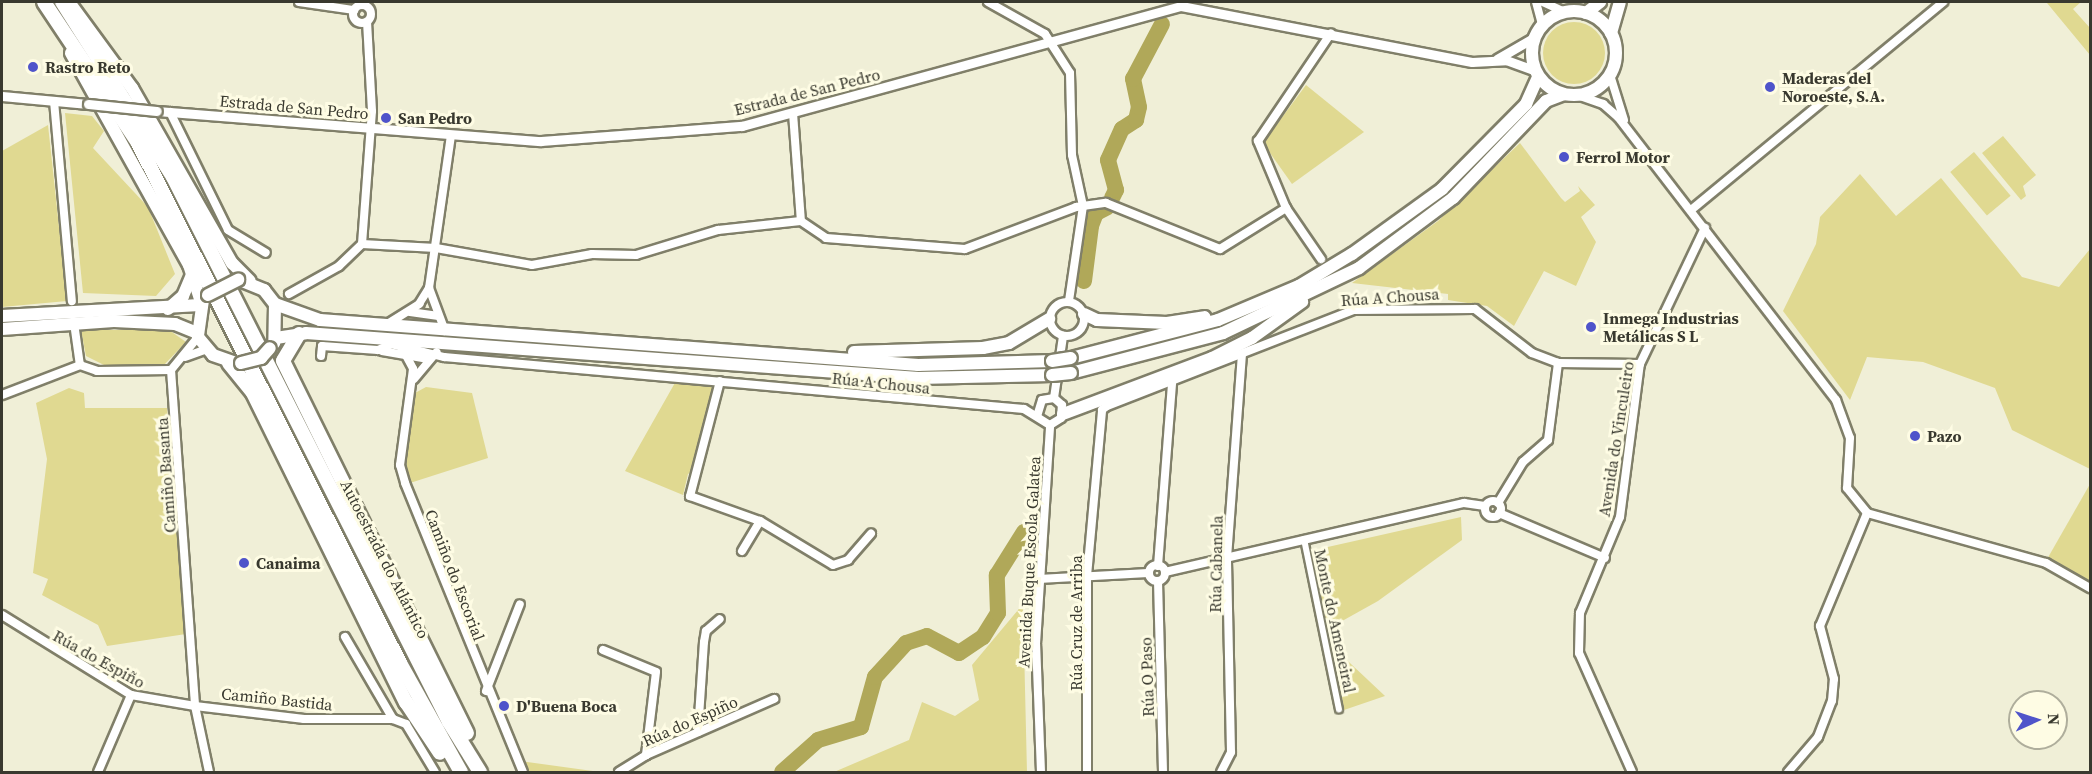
<!DOCTYPE html>
<html>
<head>
<meta charset="utf-8">
<style>
  body { margin:0 }
  #map { position:relative; width:2092px; height:774px; overflow:hidden; background:#f0efd7; font-family:"Source Serif 4",serif }
  div>[style] { position:absolute }
  [style*='--x'] { left:calc(var(--x)*1px); top:calc(var(--y)*1px); width:calc(var(--w)*1px); rotate:calc(var(--a)*1deg) }
  .green>* { inset:0; background:#e0d991; transform-origin:0 0 }
  .round { border-radius:50% }
  .river>* { height:16px; margin:-8px; padding:0 8px; transform-origin:8px; border-radius:8px; background:#b0a859 }
  .roads { filter:drop-shadow(2px 0 #807f69) drop-shadow(-2px 0 #807f69) drop-shadow(0 2px #807f69) drop-shadow(0 -2px #807f69) }
  .pedestrian>* { height:6px; margin:-3px; padding:0 3px; transform-origin:3px; border-radius:3px; background:#fff }
  .minor>* { height:8px; margin:-4px; padding:0 4px; transform-origin:4px; border-radius:4px; background:#fff }
  .minor>.ring { margin:-4px; padding:0; box-sizing:content-box; background:none; border:8px solid #fff; border-radius:50% }
  .tertiary>* { height:9px; margin:-4.5px; padding:0 4.5px; transform-origin:4.5px; border-radius:4.5px; background:#fff }
  .trunk>* { height:12px; margin:-6px; padding:0 6px; transform-origin:6px; border-radius:6px; background:#fff }
  .trunk>.ring { margin:-6px; padding:0; box-sizing:content-box; background:none; border:12px solid #fff; border-radius:50% }
  .motorway>* { height:14px; margin:-7px; padding:0 7px; transform-origin:7px; border-radius:7px; background:#fff }
  .bridges { filter:drop-shadow(2px 0 #807f69) drop-shadow(-2px 0 #807f69) drop-shadow(0 2px #807f69) drop-shadow(0 -2px #807f69) }
  .tertiary-bridge>* { height:9px; margin:-4.5px; padding:0 4.5px; transform-origin:4.5px; border-radius:4.5px; background:#fff }
  .trunk-bridge>* { height:12px; margin:-6px; padding:0 6px; transform-origin:6px; border-radius:6px; background:#fff }
  .dots>* { width:16px; height:16px; translate:-50% -50%; box-sizing:border-box; border:3px solid #fefce4; border-radius:50% }
  span { translate:-50% -50%; white-space:nowrap; text-align:center; line-height:1.15; -webkit-text-stroke:6px #fefce4; paint-order:stroke }
  .poi-label { font-size:16px; color:#39392f; font-weight:700 }
  .left { translate:0 -50%; text-align:left }
  .street-label { font-size:16px; color:#39392f }
  .frame { position:absolute; inset:0; border:3px solid #39392f; pointer-events:none }
  .north { position:absolute; left:2008px; top:690px; width:60px; height:60px; box-sizing:border-box; background:#fefce4; border:2px solid #afae9c; border-radius:50%; rotate:87deg; font-size:16px; font-weight:700; line-height:24px; text-align:center; color:#39392f }
  .north::after { content:''; display:block; margin:auto; width:21px; height:27px; background:#4f54ca; clip-path:polygon(50% 0,100% 100%,50% 72%,0 100%) }
</style>
</head>
<body>
<div id="map">
  <div class="green">
    <div style="clip-path:polygon(2081px 2px,2073px 9px,2090px 28px,2090px 55px,2047px 3px)"></div>
    <div class="round" style="left:1543px;top:22px;width:62px;height:62px"></div>
    <div style="clip-path:polygon(1306px 85px,1364px 132px,1292px 184px,1263px 143px)"></div>
    <div style="clip-path:polygon(65px 113px,92px 116px,104px 131px,93px 148px,148px 207px,175px 274px,156px 296px,83px 293px)"></div>
    <div style="clip-path:polygon(48px 125px,67px 301px,2px 307px,2px 151px)"></div>
    <div style="clip-path:polygon(2003px 136px,2036px 175px,2023px 186px,2026px 196px,2021px 200px,1982px 153px)"></div>
    <div style="clip-path:polygon(1520px 143px,1561px 198px,1565px 202px,1580px 191px,1578px 186px,1595px 205px,1581px 217px,1596px 242px,1576px 286px,1544px 271px,1514px 326px,1487px 306px,1448px 300px,1448px 294px,1352px 283px,1438px 221px)"></div>
    <div style="left:1974px;top:152px;width:57px;height:31px;rotate:50deg"></div>
    <div style="clip-path:polygon(1860px 174px,1896px 216px,1941px 178px,2022px 277px,2059px 287px,2090px 249px,2090px 469px,2012px 430px,1995px 388px,1923px 362px,1867px 357px,1850px 400px,1783px 311px,1816px 244px,1820px 217px)"></div>
    <div style="clip-path:polygon(81px 330px,169px 330px,186px 342px,163px 366px,106px 366px,86px 356px)"></div>
    <div style="clip-path:polygon(676px 381px,715px 387px,697px 468px,688px 474px,683px 495px,625px 471px)"></div>
    <div style="clip-path:polygon(426px 387px,472px 393px,488px 458px,410px 483px,405px 458px,415px 393px)"></div>
    <div style="clip-path:polygon(69px 388px,84px 393px,85px 408px,167px 408px,186px 634px,107px 646px,98px 625px,42px 595px,48px 579px,33px 573px,47px 459px,36px 403px)"></div>
    <div style="clip-path:polygon(2090px 484px,2090px 585px,2046px 561px)"></div>
    <div style="clip-path:polygon(1461px 517px,1462px 540px,1378px 601px,1326px 630px,1310px 551px)"></div>
    <div style="clip-path:polygon(1023px 604px,1027px 772px,834px 772px,909px 740px,922px 702px,955px 716px,979px 700px,972px 665px)"></div>
    <div style="clip-path:polygon(1334px 648px,1385px 696px,1344px 710px)"></div>
    <div style="clip-path:polygon(520px 761px,600px 772px,527px 772px)"></div>
  </div>
  <div class="river">
    <div style="--x:1112;--y:198;--w:9;--a:-63"></div>
    <div style="--x:1116;--y:190;--w:31;--a:-105"></div>
    <div style="--x:1108;--y:160;--w:34;--a:-66"></div>
    <div style="--x:1122;--y:129;--w:17;--a:-33"></div>
    <div style="--x:1136;--y:120;--w:13;--a:-77"></div>
    <div style="--x:1139;--y:107;--w:29;--a:-102"></div>
    <div style="--x:1133;--y:79;--w:62;--a:-62.2"></div>
    <div style="--x:1084;--y:281;--w:55;--a:-82.7"></div>
    <div style="--x:1091;--y:226;--w:14;--a:-69"></div>
    <div style="--x:1096;--y:213;--w:13;--a:-27"></div>
    <div style="--x:782;--y:772;--w:48;--a:-41.6"></div>
    <div style="--x:818;--y:740;--w:45;--a:-16.8"></div>
    <div style="--x:861;--y:727;--w:52;--a:-74.4"></div>
    <div style="--x:875;--y:677;--w:46;--a:-47.6"></div>
    <div style="--x:906;--y:643;--w:22;--a:-18"></div>
    <div style="--x:927;--y:636;--w:36;--a:28"></div>
    <div style="--x:959;--y:653;--w:29;--a:-34"></div>
    <div style="--x:983;--y:637;--w:28;--a:-58"></div>
    <div style="--x:998;--y:613;--w:38;--a:-92"></div>
    <div style="--x:997;--y:575;--w:51;--a:-57.9"></div>
  </div>
  <div class="roads">
    <div class="pedestrian">
      <div style="--x:1304;--y:539;--w:174;--a:78.4"></div>
    </div>
    <div class="minor">
      <div style="--x:299;--y:2;--w:56;--a:8.3"></div>
      <div style="--x:988;--y:2;--w:65;--a:29.3"></div>
      <div style="--x:1045;--y:34;--w:46;--a:57.3"></div>
      <div style="--x:1070;--y:73;--w:82;--a:88.6"></div>
      <div style="--x:1072;--y:155;--w:52;--a:77.8"></div>
      <div style="--x:1083;--y:206;--w:96;--a:98.4"></div>
      <div style="--x:1536;--y:2;--w:23;--a:75"></div>
      <div style="--x:1543;--y:2;--w:23;--a:25"></div>
      <div class="ring" style="left:353px;top:5px;width:10px;height:10px"></div>
      <div style="--x:1610;--y:75;--w:47;--a:72.7"></div>
      <div style="--x:1577;--y:95;--w:28;--a:19"></div>
      <div style="--x:1603;--y:104;--w:20;--a:41"></div>
      <div style="--x:1618;--y:117;--w:357;--a:52.4"></div>
      <div style="--x:1836;--y:400;--w:40;--a:69.8"></div>
      <div style="--x:1850;--y:438;--w:50;--a:93.4"></div>
      <div style="--x:1847;--y:488;--w:32;--a:51"></div>
      <div style="--x:1867;--y:513;--w:186;--a:15.6"></div>
      <div style="--x:2046;--y:563;--w:51;--a:29.6"></div>
      <div style="--x:54;--y:101;--w:201;--a:84.9"></div>
      <div style="--x:170;--y:112;--w:131;--a:63.8"></div>
      <div style="--x:228;--y:230;--w:44;--a:31.2"></div>
      <div style="--x:793;--y:113;--w:108;--a:85.8"></div>
      <div style="--x:1286;--y:208;--w:62;--a:55.5"></div>
      <div style="--x:1691;--y:210;--w:327;--a:-39.5"></div>
      <div style="--x:362;--y:244;--w:74;--a:3.1"></div>
      <div style="--x:436;--y:248;--w:97;--a:10"></div>
      <div style="--x:532;--y:265;--w:61;--a:-10.4"></div>
      <div style="--x:592;--y:254;--w:44;--a:1.3"></div>
      <div style="--x:636;--y:255;--w:86;--a:-17"></div>
      <div style="--x:718;--y:230;--w:83;--a:-6.2"></div>
      <div style="--x:801;--y:221;--w:30;--a:34"></div>
      <div style="--x:826;--y:238;--w:139;--a:4.5"></div>
      <div style="--x:965;--y:249;--w:119;--a:-20.7"></div>
      <div style="--x:1076;--y:207;--w:30;--a:-8"></div>
      <div style="--x:1106;--y:203;--w:123;--a:22"></div>
      <div style="--x:1220;--y:249;--w:78;--a:-31.8"></div>
      <div style="--x:1286;--y:208;--w:73;--a:-112.7"></div>
      <div style="--x:1258;--y:141;--w:130;--a:-55.9"></div>
      <div style="--x:429;--y:288;--w:46;--a:69.6"></div>
      <div style="--x:289;--y:294;--w:57;--a:-29.2"></div>
      <div style="--x:339;--y:266;--w:32;--a:-44"></div>
      <div style="--x:362;--y:244;--w:133;--a:-85.7"></div>
      <div style="--x:372;--y:111;--w:89;--a:-93.2"></div>
      <div class="ring" style="left:1050px;top:302px;width:26px;height:26px"></div>
      <div style="--x:410;--y:312;--w:27;--a:8"></div>
      <div style="--x:389;--y:323;--w:36;--a:-32"></div>
      <div style="--x:419;--y:304;--w:19;--a:-58"></div>
      <div style="--x:429;--y:288;--w:154;--a:-81.8"></div>
      <div style="--x:75;--y:330;--w:35;--a:82"></div>
      <div style="--x:80;--y:365;--w:18;--a:19"></div>
      <div style="--x:97;--y:371;--w:74;--a:-0.8"></div>
      <div style="--x:171;--y:370;--w:43;--a:-50.7"></div>
      <div style="--x:391;--y:344;--w:55;--a:13.8"></div>
      <div style="--x:444;--y:357;--w:582;--a:5.12"></div>
      <div style="--x:1024;--y:409;--w:31;--a:32"></div>
      <div style="--x:1050;--y:425;--w:13;--a:-32"></div>
      <div style="--x:1061;--y:418;--w:13;--a:-86"></div>
      <div style="--x:1062;--y:405;--w:11;--a:-139"></div>
      <div style="--x:1054;--y:398;--w:12;--a:171"></div>
      <div style="--x:1042;--y:400;--w:17;--a:107"></div>
      <div style="--x:401;--y:346;--w:26;--a:62"></div>
      <div style="--x:413;--y:369;--w:97;--a:97.7"></div>
      <div style="--x:400;--y:465;--w:19;--a:74"></div>
      <div style="--x:405;--y:483;--w:312;--a:67.8"></div>
      <div style="--x:382;--y:351;--w:47;--a:9.9"></div>
      <div style="--x:321;--y:356;--w:10;--a:-84"></div>
      <div style="--x:322;--y:346;--w:56;--a:4.1"></div>
      <div style="--x:378;--y:350;--w:15;--a:-23"></div>
      <div style="--x:185;--y:357;--w:23;--a:-20"></div>
      <div style="--x:171;--y:370;--w:337;--a:85.9"></div>
      <div style="--x:195;--y:706;--w:110;--a:6.8"></div>
      <div style="--x:304;--y:719;--w:89;--a:0"></div>
      <div style="--x:393;--y:719;--w:14;--a:21"></div>
      <div style="--x:406;--y:724;--w:56;--a:58.9"></div>
      <div style="--x:414;--y:379;--w:35;--a:-50"></div>
      <div style="--x:720;--y:381;--w:119;--a:104.6"></div>
      <div style="--x:690;--y:496;--w:74;--a:19.7"></div>
      <div style="--x:760;--y:521;--w:85;--a:31.1"></div>
      <div style="--x:833;--y:565;--w:16;--a:-18"></div>
      <div style="--x:848;--y:560;--w:35;--a:-49"></div>
      <div style="--x:2;--y:395;--w:84;--a:-21"></div>
      <div style="--x:1054;--y:398;--w:63;--a:-81.7"></div>
      <div class="ring" style="left:1485px;top:501px;width:8px;height:8px"></div>
      <div style="--x:1498;--y:503;--w:48;--a:-58.6"></div>
      <div style="--x:1523;--y:462;--w:33;--a:-41"></div>
      <div style="--x:1548;--y:440;--w:78;--a:-82.6"></div>
      <div style="--x:1499;--y:513;--w:115;--a:23"></div>
      <div style="--x:742;--y:551;--w:35;--a:-59"></div>
      <div class="ring" style="left:1149px;top:565px;width:8px;height:8px"></div>
      <div style="--x:1158;--y:566;--w:184;--a:-85.6"></div>
      <div style="--x:1165;--y:572;--w:307;--a:-13"></div>
      <div style="--x:1464;--y:503;--w:21;--a:8"></div>
      <div style="--x:1038;--y:579;--w:111;--a:-3.1"></div>
      <div style="--x:1158;--y:581;--w:191;--a:88.5"></div>
      <div style="--x:2;--y:615;--w:152;--a:31.8"></div>
      <div style="--x:131;--y:695;--w:65;--a:9.8"></div>
      <div style="--x:195;--y:706;--w:67;--a:78"></div>
      <div style="--x:345;--y:637;--w:95;--a:59.7"></div>
      <div style="--x:603;--y:650;--w:57;--a:22.5"></div>
      <div style="--x:656;--y:672;--w:84;--a:96.9"></div>
      <div style="--x:486;--y:691;--w:93;--a:-68.7"></div>
      <div style="--x:698;--y:732;--w:90;--a:-86.2"></div>
      <div style="--x:704;--y:642;--w:11;--a:-80"></div>
      <div style="--x:706;--y:631;--w:18;--a:-41"></div>
      <div style="--x:1087;--y:771;--w:195;--a:-90"></div>
      <div style="--x:1087;--y:576;--w:167;--a:-84.8"></div>
      <div style="--x:1102;--y:410;--w:6;--a:-39"></div>
      <div style="--x:1107;--y:406;--w:264;--a:-21.3"></div>
      <div style="--x:1353;--y:310;--w:122;--a:-0.5"></div>
      <div style="--x:1475;--y:309;--w:72;--a:37.7"></div>
      <div style="--x:1532;--y:353;--w:28;--a:21"></div>
      <div style="--x:1558;--y:363;--w:82;--a:0.7"></div>
      <div style="--x:98;--y:772;--w:84;--a:-66.8"></div>
      <div style="--x:619;--y:772;--w:32;--a:-32"></div>
      <div style="--x:646;--y:755;--w:140;--a:-23.6"></div>
      <div style="--x:1041;--y:772;--w:128;--a:-92.2"></div>
      <div style="--x:1036;--y:644;--w:219;--a:-86.3"></div>
      <div style="--x:1221;--y:772;--w:22;--a:-63"></div>
      <div style="--x:1231;--y:752;--w:194;--a:-91.2"></div>
      <div style="--x:1227;--y:558;--w:204;--a:-85.8"></div>
      <div style="--x:1632;--y:772;--w:130;--a:-114"></div>
      <div style="--x:1579;--y:653;--w:40;--a:-88.6"></div>
      <div style="--x:1580;--y:613;--w:104;--a:-67.4"></div>
      <div style="--x:1620;--y:517;--w:154;--a:-82.6"></div>
      <div style="--x:1640;--y:364;--w:151;--a:-64.5"></div>
      <div style="--x:1788;--y:772;--w:46;--a:-49.4"></div>
      <div style="--x:1818;--y:737;--w:39;--a:-69"></div>
      <div style="--x:1832;--y:701;--w:22;--a:-85"></div>
      <div style="--x:1834;--y:679;--w:55;--a:-104.8"></div>
      <div style="--x:1820;--y:626;--w:122;--a:-67.4"></div>
    </div>
    <div class="tertiary">
      <div style="--x:1497;--y:59;--w:44;--a:-30.1"></div>
      <div style="--x:2;--y:96;--w:86;--a:5.3"></div>
      <div style="--x:157;--y:111;--w:385;--a:4.5"></div>
      <div style="--x:541;--y:141;--w:202;--a:-4.3"></div>
      <div style="--x:742;--y:126;--w:455;--a:-15.3"></div>
      <div style="--x:1181;--y:6;--w:296;--a:10.9"></div>
      <div style="--x:1472;--y:62;--w:34;--a:-3"></div>
      <div style="--x:1506;--y:60;--w:30;--a:20"></div>
    </div>
    <div class="trunk">
      <div style="--x:69;--y:2;--w:107;--a:53.8"></div>
      <div style="--x:132;--y:88;--w:202;--a:60.3"></div>
      <div style="--x:232;--y:263;--w:25;--a:45"></div>
      <div class="ring" style="left:1532px;top:11px;width:72px;height:72px"></div>
      <div style="--x:1586;--y:13;--w:18;--a:-38"></div>
      <div style="--x:1611;--y:33;--w:32;--a:-74"></div>
      <div style="--x:71;--y:53;--w:243;--a:60.9"></div>
      <div style="--x:189;--y:265;--w:39;--a:72"></div>
      <div style="--x:242;--y:281;--w:24;--a:22"></div>
      <div style="--x:264;--y:290;--w:18;--a:52"></div>
      <div style="--x:275;--y:304;--w:39;--a:91"></div>
      <div style="--x:203;--y:300;--w:37;--a:98"></div>
      <div style="--x:198;--y:337;--w:23;--a:50"></div>
      <div style="--x:213;--y:355;--w:24;--a:19"></div>
      <div style="--x:275;--y:304;--w:48;--a:19.6"></div>
      <div style="--x:320;--y:320;--w:600;--a:4.3"></div>
      <div style="--x:918;--y:365;--w:134;--a:-1.7"></div>
      <div style="--x:168;--y:309;--w:20;--a:-41"></div>
      <div style="--x:183;--y:296;--w:23;--a:-67"></div>
      <div style="--x:1084;--y:314;--w:14;--a:25"></div>
      <div style="--x:1097;--y:320;--w:70;--a:2.5"></div>
      <div style="--x:1167;--y:323;--w:38;--a:-9"></div>
      <div style="--x:2;--y:316;--w:198;--a:-3.2"></div>
      <div style="--x:2;--y:329;--w:112;--a:-4.1"></div>
      <div style="--x:114;--y:321;--w:61;--a:2.8"></div>
      <div style="--x:175;--y:324;--w:24;--a:22"></div>
      <div style="--x:276;--y:338;--w:30;--a:-9"></div>
      <div style="--x:306;--y:333;--w:614;--a:4.21"></div>
      <div style="--x:918;--y:378;--w:134;--a:-1.3"></div>
      <div style="--x:854;--y:352;--w:129;--a:-1.8"></div>
      <div style="--x:983;--y:348;--w:26;--a:-11"></div>
      <div style="--x:1009;--y:343;--w:47;--a:-31"></div>
      <div style="--x:1071;--y:358;--w:152;--a:-14.5"></div>
      <div style="--x:1218;--y:320;--w:88;--a:-22.8"></div>
      <div style="--x:1299;--y:286;--w:62;--a:-31.1"></div>
      <div style="--x:1352;--y:254;--w:111;--a:-35.8"></div>
      <div style="--x:1442;--y:189;--w:120;--a:-45.3"></div>
      <div style="--x:1526;--y:104;--w:30;--a:-66"></div>
      <div style="--x:1071;--y:373;--w:157;--a:-14.7"></div>
      <div style="--x:1223;--y:333;--w:151;--a:-25.5"></div>
      <div style="--x:1359;--y:268;--w:117;--a:-36.7"></div>
      <div style="--x:1453;--y:198;--w:134;--a:-46.2"></div>
      <div style="--x:1546;--y:101;--w:19;--a:-21"></div>
      <div style="--x:1063;--y:414;--w:159;--a:-20.6"></div>
      <div style="--x:1212;--y:358;--w:45;--a:-26.6"></div>
      <div style="--x:1252;--y:338;--w:62;--a:-35.8"></div>
    </div>
    <div class="motorway">
      <div style="--x:44;--y:2;--w:169;--a:56.3"></div>
      <div style="--x:138;--y:143;--w:582;--a:63.26"></div>
      <div style="--x:400;--y:663;--w:125;--a:60.8"></div>
      <div style="--x:62;--y:2;--w:207;--a:57.6"></div>
      <div style="--x:173;--y:177;--w:611;--a:63.14"></div>
      <div style="--x:449;--y:722;--w:59;--a:58.2"></div>
      <div style="--x:299;--y:334;--w:31;--a:121"></div>
      <div style="--x:283;--y:361;--w:415;--a:63.7"></div>
      <div style="--x:229;--y:363;--w:38;--a:51"></div>
      <div style="--x:253;--y:393;--w:345;--a:63.7"></div>
      <div style="--x:406;--y:702;--w:61;--a:56.3"></div>
    </div>
  </div>
  <div class="bridges">
    <div class="tertiary-bridge">
      <div style="--x:88;--y:104;--w:69;--a:5.8"></div>
    </div>
    <div class="trunk-bridge">
      <div style="--x:208;--y:295;--w:34;--a:-27"></div>
      <div style="--x:1052;--y:361;--w:19;--a:-9"></div>
      <div style="--x:241;--y:363;--w:21;--a:-14"></div>
      <div style="--x:261;--y:358;--w:13;--a:-48"></div>
      <div style="--x:1052;--y:375;--w:19;--a:-6"></div>
    </div>
  </div>
  <div class="dots">
    <div style="left:33px;top:67px;background:#4f54ca"></div>
    <div style="left:1770px;top:87px;background:#4f54ca"></div>
    <div style="left:386px;top:118px;background:#4f54ca"></div>
    <div style="left:1564px;top:157px;background:#4f54ca"></div>
    <div style="left:1591px;top:327px;background:#4f54ca"></div>
    <div style="left:1915px;top:436px;background:#4f54ca"></div>
    <div style="left:244px;top:563px;background:#4f54ca"></div>
    <div style="left:504px;top:706px;background:#4f54ca"></div>
  </div>
  <div class="poi-label">
    <span class="left" style="left:45px;top:67px">Rastro Reto</span>
    <span class="left" style="left:1782px;top:87px">Maderas del<br>Noroeste, S.A.</span>
    <span class="left" style="left:398px;top:118px">San Pedro</span>
    <span class="left" style="left:1576px;top:157px">Ferrol Motor</span>
    <span class="left" style="left:1603px;top:327px">Inmega Industrias<br>Metálicas S L</span>
    <span class="left" style="left:1927px;top:436px">Pazo</span>
    <span class="left" style="left:256px;top:563px">Canaima</span>
    <span class="left" style="left:516px;top:706px">D'Buena Boca</span>
  </div>
  <div class="street-label">
    <span style="left:807px;top:92px;rotate:-14deg">Estrada de San Pedro</span>
    <span style="left:294px;top:107px;rotate:5deg">Estrada de San Pedro</span>
    <span style="left:1390px;top:297px;rotate:-4deg">Rúa A Chousa</span>
    <span style="left:881px;top:383px;rotate:6deg">Rúa A Chousa</span>
    <span style="left:1616px;top:439px;rotate:-81deg">Avenida do Vinculeiro</span>
    <span style="left:166px;top:475px;rotate:-94deg">Camiño Basanta</span>
    <span style="left:385px;top:559px;rotate:63deg">Autoestrada do Atlántico</span>
    <span style="left:1029px;top:562px;rotate:-87deg">Avenida Buque Escola Galatea</span>
    <span style="left:1216px;top:564px;rotate:-89deg">Rúa Cabanela</span>
    <span style="left:455px;top:575px;rotate:69deg">Camiño do Escorial</span>
    <span style="left:1335px;top:621px;rotate:78deg">Monte do Ameneiral</span>
    <span style="left:1076px;top:623px;rotate:-90deg">Rúa Cruz de Arriba</span>
    <span style="left:99px;top:659px;rotate:29deg">Rúa do Espiño</span>
    <span style="left:1147px;top:677px;rotate:-92deg">Rúa O Paso</span>
    <span style="left:277px;top:699px;rotate:6deg">Camiño Bastida</span>
    <span style="left:690px;top:721px;rotate:-24deg">Rúa do Espiño</span>
  </div>
  <div class="frame"></div>
  <div class="north">N</div>
</div>
</body>
</html>
